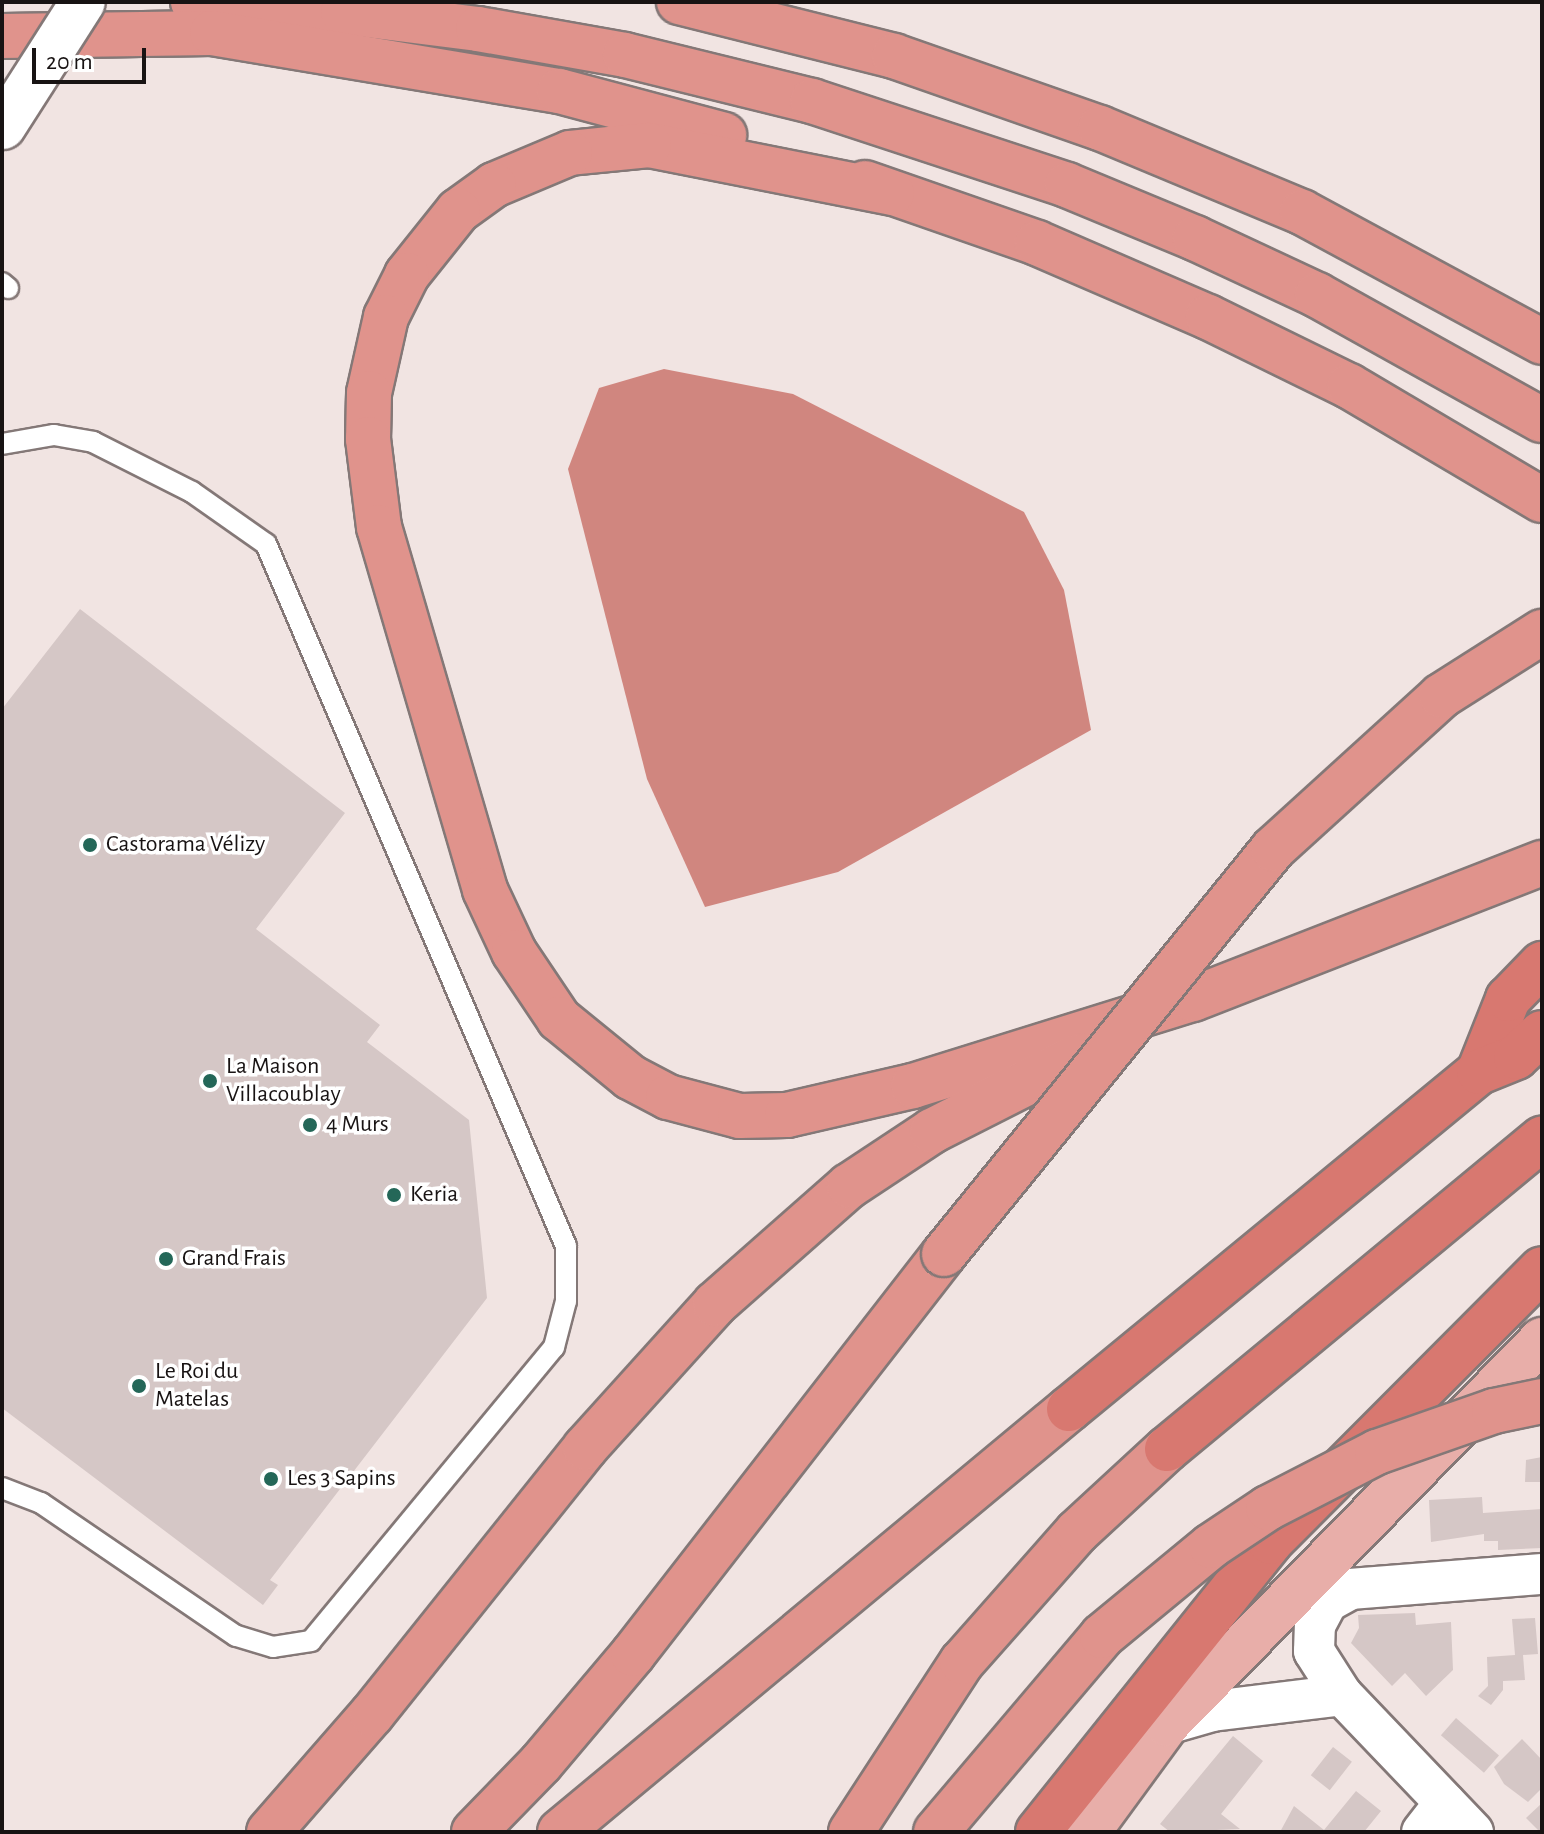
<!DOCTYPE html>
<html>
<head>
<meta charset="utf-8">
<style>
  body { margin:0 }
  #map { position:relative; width:1544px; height:1834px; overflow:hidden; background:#f1e4e2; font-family:"Alegreya Sans",sans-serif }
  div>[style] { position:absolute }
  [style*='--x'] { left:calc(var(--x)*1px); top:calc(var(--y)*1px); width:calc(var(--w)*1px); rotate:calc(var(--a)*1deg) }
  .water>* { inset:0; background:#d0867f }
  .building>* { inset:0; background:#d5c7c6; transform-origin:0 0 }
  .roads { filter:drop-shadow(2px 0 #847877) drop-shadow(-2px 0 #847877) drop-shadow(0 2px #847877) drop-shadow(0 -2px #847877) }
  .service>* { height:20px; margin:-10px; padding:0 10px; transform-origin:10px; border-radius:10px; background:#fff }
  .minor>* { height:40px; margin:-20px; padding:0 20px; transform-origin:20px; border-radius:20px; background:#fff }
  .primary>* { height:44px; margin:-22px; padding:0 22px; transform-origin:22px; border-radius:22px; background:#e8aea9 }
  .trunk>* { height:44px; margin:-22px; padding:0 22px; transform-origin:22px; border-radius:22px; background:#e0938c }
  .motorway>* { height:44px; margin:-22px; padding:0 22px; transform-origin:22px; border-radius:22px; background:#d87870 }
  .bridges { filter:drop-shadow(2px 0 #847877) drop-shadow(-2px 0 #847877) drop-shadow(0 2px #847877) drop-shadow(0 -2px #847877) }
  .tertiary-bridge>* { height:44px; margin:-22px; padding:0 22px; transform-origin:22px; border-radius:22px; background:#fff }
  .trunk-bridge>* { height:44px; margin:-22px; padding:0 22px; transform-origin:22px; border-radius:22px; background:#e0938c }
  .dots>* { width:22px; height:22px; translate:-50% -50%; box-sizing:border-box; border:4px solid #fff; border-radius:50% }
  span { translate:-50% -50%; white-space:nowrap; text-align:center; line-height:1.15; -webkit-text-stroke:7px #fff; paint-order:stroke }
  .poi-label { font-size:24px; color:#181313 }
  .left { translate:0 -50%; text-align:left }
  .frame { position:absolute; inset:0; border:4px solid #181313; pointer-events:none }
  .scale { position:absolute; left:32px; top:48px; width:114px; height:36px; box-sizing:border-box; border:4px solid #181313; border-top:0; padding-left:10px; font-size:24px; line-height:28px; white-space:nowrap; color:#181313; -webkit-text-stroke:6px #fff; paint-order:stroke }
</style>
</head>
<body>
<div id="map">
  <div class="water">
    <div style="clip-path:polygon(664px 369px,793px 394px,1024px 512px,1064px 590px,1091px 730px,838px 872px,705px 907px,647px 779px,568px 469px,599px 388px)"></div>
  </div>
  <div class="building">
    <div style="clip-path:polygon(80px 609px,345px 813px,256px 929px,380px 1025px,367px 1042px,469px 1120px,487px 1298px,270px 1580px,278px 1585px,263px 1605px,2px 1408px,2px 709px)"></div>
    <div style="clip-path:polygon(1542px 1457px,1542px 1482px,1525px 1482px,1526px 1460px)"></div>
    <div style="clip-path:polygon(1482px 1497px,1483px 1513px,1542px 1509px,1542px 1548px,1498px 1550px,1498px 1541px,1484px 1541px,1484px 1534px,1431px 1542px,1429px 1500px)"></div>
    <div style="clip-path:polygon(1415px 1613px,1416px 1625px,1451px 1622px,1453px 1670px,1426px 1696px,1405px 1673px,1392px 1686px,1351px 1643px,1359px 1628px,1358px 1615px)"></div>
    <div style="clip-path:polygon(1535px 1618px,1538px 1654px,1523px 1655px,1525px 1680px,1503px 1681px,1503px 1690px,1491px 1705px,1478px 1696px,1488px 1686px,1487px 1657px,1515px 1655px,1512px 1619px)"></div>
    <div style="left:1456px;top:1718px;width:57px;height:23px;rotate:41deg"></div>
    <div style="clip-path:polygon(1233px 1736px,1263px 1761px,1221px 1814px,1240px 1829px,1170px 1832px,1160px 1824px)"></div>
    <div style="clip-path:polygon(1522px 1739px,1542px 1760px,1542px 1788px,1528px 1802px,1504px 1784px,1494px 1767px)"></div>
    <div style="left:1333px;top:1747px;width:24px;height:36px;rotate:38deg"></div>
    <div style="clip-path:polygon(1356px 1791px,1381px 1811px,1364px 1832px,1280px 1832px,1294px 1806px,1324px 1830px)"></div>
    <div style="clip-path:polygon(1542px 1803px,1542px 1832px,1540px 1832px,1526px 1818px)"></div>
  </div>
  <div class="roads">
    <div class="service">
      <div style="--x:2;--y:283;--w:8;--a:40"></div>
      <div style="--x:2;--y:444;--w:53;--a:-9.8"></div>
      <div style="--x:54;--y:435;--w:40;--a:10"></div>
      <div style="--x:93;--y:442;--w:111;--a:26.8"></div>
      <div style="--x:192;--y:492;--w:90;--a:35.1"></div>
      <div style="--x:266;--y:544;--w:763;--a:66.86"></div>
      <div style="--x:566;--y:1246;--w:55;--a:90"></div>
      <div style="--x:566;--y:1301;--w:48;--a:104.6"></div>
      <div style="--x:554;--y:1347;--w:381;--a:129.6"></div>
      <div style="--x:311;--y:1641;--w:38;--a:171"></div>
      <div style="--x:273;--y:1647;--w:39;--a:-163"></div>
      <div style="--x:236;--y:1636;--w:236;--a:-145.7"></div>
      <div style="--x:41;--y:1503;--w:42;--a:-159"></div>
    </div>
    <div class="minor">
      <div style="--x:1167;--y:1724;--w:47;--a:-16.1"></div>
      <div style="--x:1212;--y:1711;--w:131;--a:-7"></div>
      <div style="--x:1422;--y:1832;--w:37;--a:-52"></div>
      <div style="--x:1473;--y:1832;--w:190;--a:-133.7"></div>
      <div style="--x:1342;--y:1695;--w:52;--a:-122.5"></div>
      <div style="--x:1314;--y:1651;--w:26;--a:-88"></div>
      <div style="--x:1315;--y:1625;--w:26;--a:-62"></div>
      <div style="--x:1327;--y:1602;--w:26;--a:-29"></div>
      <div style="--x:1350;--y:1589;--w:193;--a:-4.5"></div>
    </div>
    <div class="primary">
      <div style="--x:1088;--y:1832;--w:134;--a:-53.8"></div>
      <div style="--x:1167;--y:1724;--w:537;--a:-45.68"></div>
    </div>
    <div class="trunk">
      <div style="--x:193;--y:2;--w:150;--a:3.8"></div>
      <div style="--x:343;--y:12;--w:136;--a:7.2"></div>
      <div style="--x:478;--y:29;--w:149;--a:10"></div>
      <div style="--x:625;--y:55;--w:193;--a:13.8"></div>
      <div style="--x:812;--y:101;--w:268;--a:18.2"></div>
      <div style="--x:1067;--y:185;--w:139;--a:22.5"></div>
      <div style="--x:1195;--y:238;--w:135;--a:25"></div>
      <div style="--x:1317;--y:295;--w:257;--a:29.1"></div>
      <div style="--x:679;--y:2;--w:222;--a:14.1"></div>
      <div style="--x:894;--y:56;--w:218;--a:19.3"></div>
      <div style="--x:1100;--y:128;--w:219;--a:22.6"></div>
      <div style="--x:1302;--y:212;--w:273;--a:28.4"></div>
      <div style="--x:2;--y:36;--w:210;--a:-0.8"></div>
      <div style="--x:212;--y:33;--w:352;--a:9.5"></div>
      <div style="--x:559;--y:91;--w:171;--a:14.9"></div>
      <div style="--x:865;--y:183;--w:182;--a:19.2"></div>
      <div style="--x:1037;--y:243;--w:186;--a:23.4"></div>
      <div style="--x:1208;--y:317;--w:157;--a:26.1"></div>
      <div style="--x:1349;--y:386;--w:224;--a:30.6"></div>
      <div style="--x:892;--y:193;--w:248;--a:-168.8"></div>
      <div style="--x:649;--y:145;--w:79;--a:174.2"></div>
      <div style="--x:570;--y:153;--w:82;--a:157.2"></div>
      <div style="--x:494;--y:185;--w:44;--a:144.2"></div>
      <div style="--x:458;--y:211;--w:82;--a:128.6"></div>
      <div style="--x:407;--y:275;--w:47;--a:116.6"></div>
      <div style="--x:386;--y:317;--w:78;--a:102.6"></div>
      <div style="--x:369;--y:393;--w:46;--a:91.2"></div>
      <div style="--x:368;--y:439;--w:89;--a:82.9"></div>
      <div style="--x:379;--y:527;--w:378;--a:73.7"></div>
      <div style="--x:485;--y:890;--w:68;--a:64.9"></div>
      <div style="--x:514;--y:952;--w:81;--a:56.1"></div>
      <div style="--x:559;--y:1019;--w:92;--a:39.2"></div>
      <div style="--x:630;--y:1077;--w:43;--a:27.8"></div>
      <div style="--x:668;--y:1097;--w:74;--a:14.8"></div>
      <div style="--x:740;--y:1116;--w:47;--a:-1.2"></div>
      <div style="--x:787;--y:1115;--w:129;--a:-13"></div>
      <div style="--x:913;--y:1086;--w:293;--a:-17.3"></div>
      <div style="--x:1193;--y:999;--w:375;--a:-21.3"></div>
      <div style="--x:269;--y:1832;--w:157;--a:-48.9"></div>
      <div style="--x:372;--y:1714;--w:341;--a:-51.3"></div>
      <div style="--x:585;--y:1448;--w:194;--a:-47.9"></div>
      <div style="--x:715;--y:1304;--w:179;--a:-41.4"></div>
      <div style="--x:849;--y:1186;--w:100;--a:-33.5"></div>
      <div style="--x:932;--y:1131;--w:166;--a:-26.9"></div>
      <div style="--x:474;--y:1832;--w:96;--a:-45.8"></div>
      <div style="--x:541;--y:1763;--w:143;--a:-49.8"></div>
      <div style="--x:633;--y:1654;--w:507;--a:-52.13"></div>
      <div style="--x:560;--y:1832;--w:662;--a:-39.73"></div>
      <div style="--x:851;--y:1832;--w:203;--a:-56.9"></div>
      <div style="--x:962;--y:1662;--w:174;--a:-48.5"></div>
      <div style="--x:1077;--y:1532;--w:122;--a:-42.7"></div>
    </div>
    <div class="motorway">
      <div style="--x:1479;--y:1072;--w:79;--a:-68.3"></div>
      <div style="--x:1508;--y:999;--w:49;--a:-45.8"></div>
      <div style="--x:1069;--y:1409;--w:531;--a:-39.42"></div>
      <div style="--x:1479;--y:1072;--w:40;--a:-22"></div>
      <div style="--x:1516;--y:1057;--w:35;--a:-43"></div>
      <div style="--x:1167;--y:1449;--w:487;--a:-39.6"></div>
      <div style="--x:1038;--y:1832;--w:371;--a:-51.3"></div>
      <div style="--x:1270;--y:1542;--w:385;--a:-45.1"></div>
    </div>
  </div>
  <div class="bridges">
    <div class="tertiary-bridge">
      <div style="--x:3;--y:127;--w:148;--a:-57.4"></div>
    </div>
    <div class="trunk-bridge">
      <div style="--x:944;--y:1254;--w:522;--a:-50.91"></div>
      <div style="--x:1273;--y:849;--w:227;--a:-42.3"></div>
      <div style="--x:1441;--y:696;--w:120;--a:-32.4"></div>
      <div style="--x:936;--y:1832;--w:257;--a:-49.7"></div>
      <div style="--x:1102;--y:1636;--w:141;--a:-39.5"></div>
      <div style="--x:1211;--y:1546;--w:69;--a:-33.7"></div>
      <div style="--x:1268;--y:1508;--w:123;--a:-27.2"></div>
      <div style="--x:1377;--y:1452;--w:124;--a:-19.3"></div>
      <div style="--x:1494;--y:1411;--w:49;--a:-11.8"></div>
    </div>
  </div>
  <div class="dots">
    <div style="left:90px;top:845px;background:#246758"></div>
    <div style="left:210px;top:1081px;background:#246758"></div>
    <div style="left:310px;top:1125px;background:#246758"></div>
    <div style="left:394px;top:1195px;background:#246758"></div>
    <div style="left:166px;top:1259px;background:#246758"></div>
    <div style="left:139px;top:1386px;background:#246758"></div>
    <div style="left:271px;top:1479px;background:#246758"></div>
  </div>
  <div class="poi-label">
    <span class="left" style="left:106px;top:845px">Castorama Vélizy</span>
    <span class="left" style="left:226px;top:1081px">La Maison<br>Villacoublay</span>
    <span class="left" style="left:326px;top:1125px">4 Murs</span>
    <span class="left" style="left:410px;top:1195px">Keria</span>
    <span class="left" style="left:182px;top:1259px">Grand Frais</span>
    <span class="left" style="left:155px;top:1386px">Le Roi du<br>Matelas</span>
    <span class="left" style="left:287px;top:1479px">Les 3 Sapins</span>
  </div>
  <div class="frame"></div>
  <div class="scale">20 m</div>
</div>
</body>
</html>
